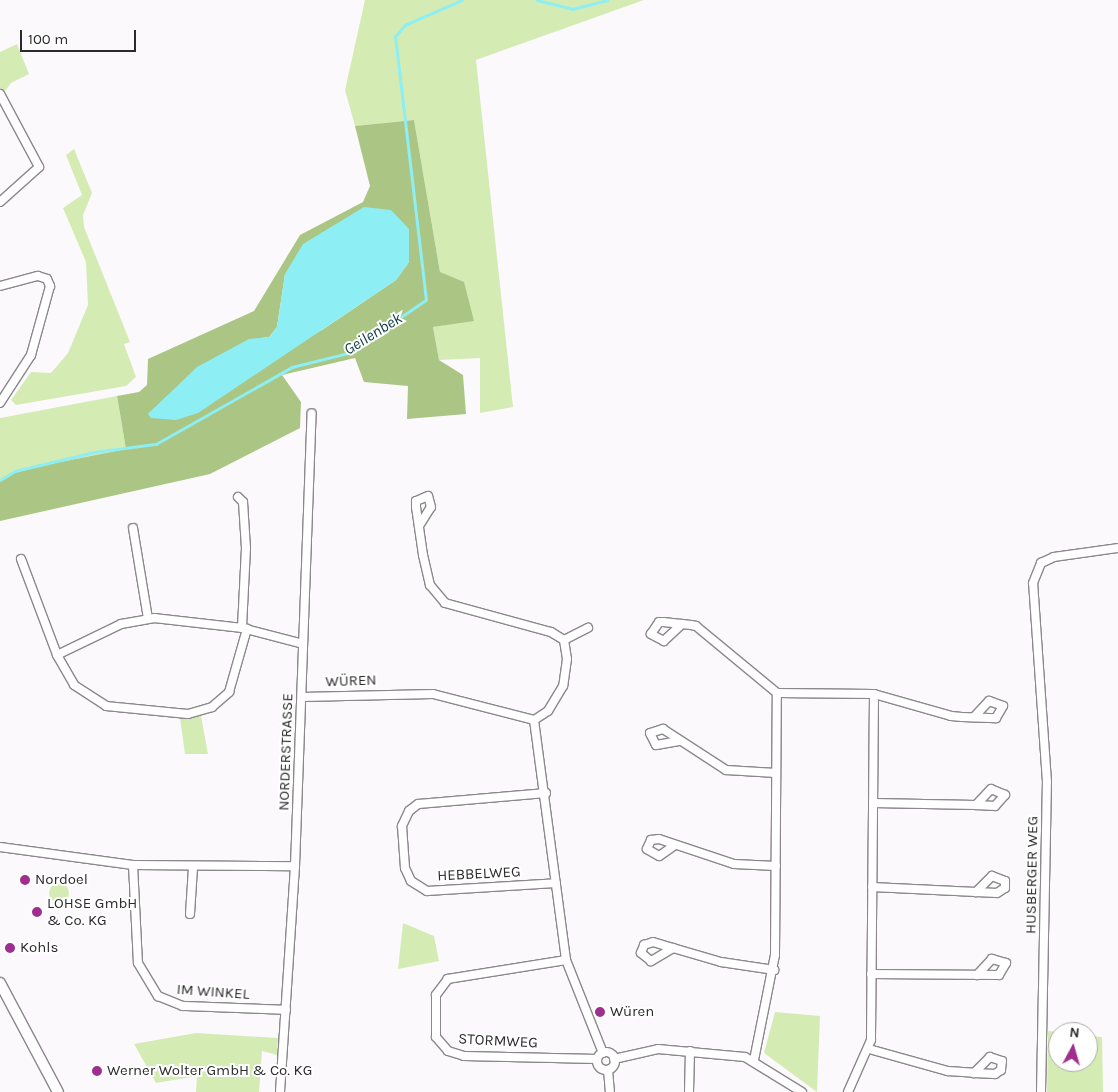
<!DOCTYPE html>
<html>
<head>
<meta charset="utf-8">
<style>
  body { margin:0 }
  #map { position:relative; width:1118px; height:1092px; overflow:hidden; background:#fcf9fc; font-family:Karla,sans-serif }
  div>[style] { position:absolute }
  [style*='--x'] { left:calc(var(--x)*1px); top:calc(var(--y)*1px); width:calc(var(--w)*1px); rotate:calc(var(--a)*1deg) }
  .green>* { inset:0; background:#d4ecb4 }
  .round { border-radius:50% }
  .forest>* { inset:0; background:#aac584 }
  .water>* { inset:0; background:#8deef3 }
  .stream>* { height:2.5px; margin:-1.25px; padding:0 1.25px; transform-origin:1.25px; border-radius:1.25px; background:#8deef3 }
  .roads { filter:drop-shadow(1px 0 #8b888b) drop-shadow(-1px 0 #8b888b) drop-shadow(0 1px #8b888b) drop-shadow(0 -1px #8b888b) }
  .street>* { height:8px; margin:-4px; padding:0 4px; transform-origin:4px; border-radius:4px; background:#fff }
  .street>.ring { margin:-4px; padding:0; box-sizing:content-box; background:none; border:8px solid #fff; border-radius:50% }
  .secondary>* { height:10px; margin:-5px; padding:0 5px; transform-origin:5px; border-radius:5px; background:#fff }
  .dots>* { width:14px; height:14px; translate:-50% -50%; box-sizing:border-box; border:2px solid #fff; border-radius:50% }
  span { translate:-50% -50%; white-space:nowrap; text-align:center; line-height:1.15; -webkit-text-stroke:4px #fff; paint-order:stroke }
  .street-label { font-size:15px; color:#2c2b2c }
  .poi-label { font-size:15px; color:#2c2b2c }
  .left { translate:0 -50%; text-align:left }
  .water-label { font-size:16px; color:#124043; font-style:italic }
  .north { position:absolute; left:1048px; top:1022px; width:50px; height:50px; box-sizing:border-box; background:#fff; border:1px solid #abaaab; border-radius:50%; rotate:6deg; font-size:14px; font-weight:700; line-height:20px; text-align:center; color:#2c2b2c }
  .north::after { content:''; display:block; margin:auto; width:18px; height:22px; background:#9e2f8e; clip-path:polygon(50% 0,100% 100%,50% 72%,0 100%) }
  .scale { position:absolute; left:20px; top:30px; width:116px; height:22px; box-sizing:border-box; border:2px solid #2c2b2c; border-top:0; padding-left:6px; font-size:15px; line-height:18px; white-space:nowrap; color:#2c2b2c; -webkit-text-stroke:4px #fff; paint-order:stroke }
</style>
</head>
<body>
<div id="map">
  <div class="green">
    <div style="clip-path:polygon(365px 0,644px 0,476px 60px,513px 407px,480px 413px,480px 358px,439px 360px,433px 327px,474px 320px,440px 272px,414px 120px,355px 126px,345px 90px)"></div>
    <div style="clip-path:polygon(17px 44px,29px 74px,11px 83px,5px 91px,0 88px,0 52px)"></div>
    <div style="clip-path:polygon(74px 149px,92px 193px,83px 215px,84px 227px,130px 342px,124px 344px,136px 377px,126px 386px,16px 405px,11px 400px,31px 372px,51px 373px,68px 353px,88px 305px,86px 262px,63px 208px,82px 195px,66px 155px)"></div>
    <div style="clip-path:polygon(117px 396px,126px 449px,15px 471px,0 481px,0 418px)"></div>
    <div style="clip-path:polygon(201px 716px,208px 754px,185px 754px,180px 718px)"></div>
    <div class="round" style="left:49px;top:883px;width:20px;height:20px"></div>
    <div style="clip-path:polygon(403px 923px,434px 936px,439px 961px,398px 969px)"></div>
    <div style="clip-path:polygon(775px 1012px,820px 1016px,817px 1092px,764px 1053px)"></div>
    <div style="clip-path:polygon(1048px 1031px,1059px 1032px,1058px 1062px,1088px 1062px,1088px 1036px,1102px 1037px,1103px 1092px,1047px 1092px)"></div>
    <div style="clip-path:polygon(196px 1033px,278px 1038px,277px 1055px,262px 1051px,259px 1092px,196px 1092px,197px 1076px,156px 1083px,134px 1044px)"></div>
  </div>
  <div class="forest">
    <div style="clip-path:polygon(evenodd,414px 120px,440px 272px,464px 282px,474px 321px,433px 327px,439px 360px,463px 375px,466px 414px,407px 419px,408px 386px,364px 382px,355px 358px,282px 375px,301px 402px,300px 428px,210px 474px,0 521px,0 481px,15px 471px,126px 449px,117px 396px,139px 392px,147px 385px,148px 359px,254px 311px,300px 235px,363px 202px,370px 186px,355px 126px,414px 120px,409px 262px,396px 280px,322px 330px,148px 414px,195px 371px,249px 340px,269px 337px,277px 327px,285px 274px,409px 262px)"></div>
  </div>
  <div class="water">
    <div style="clip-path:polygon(364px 207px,391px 210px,409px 229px,409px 262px,396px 280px,198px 413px,176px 420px,151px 418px,148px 414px,197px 367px,249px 339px,269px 337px,277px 327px,285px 274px,303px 244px)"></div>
  </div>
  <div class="stream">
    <div style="--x:537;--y:0;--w:36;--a:14"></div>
    <div style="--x:572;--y:9;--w:36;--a:-14"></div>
    <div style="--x:0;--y:480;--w:17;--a:-31"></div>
    <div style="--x:15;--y:471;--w:81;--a:-13.5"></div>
    <div style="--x:94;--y:452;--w:63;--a:-7.4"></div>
    <div style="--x:156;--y:444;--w:156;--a:-29.5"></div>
    <div style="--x:292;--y:367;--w:58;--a:-14"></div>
    <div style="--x:348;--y:353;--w:94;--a:-34.2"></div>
    <div style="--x:426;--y:300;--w:265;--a:-96.7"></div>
    <div style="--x:395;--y:37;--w:16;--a:-50"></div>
    <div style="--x:405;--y:25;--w:62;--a:-23.7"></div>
  </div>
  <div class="roads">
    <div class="street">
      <div style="--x:0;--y:94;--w:83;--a:61.9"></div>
      <div style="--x:39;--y:167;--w:52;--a:138.1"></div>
      <div style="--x:0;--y:286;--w:39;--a:-15"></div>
      <div style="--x:38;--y:276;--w:9;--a:18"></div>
      <div style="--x:47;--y:279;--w:8;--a:67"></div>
      <div style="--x:50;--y:286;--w:72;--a:105.4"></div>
      <div style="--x:31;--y:355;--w:57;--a:122.9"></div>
      <div style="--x:238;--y:497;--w:7;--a:45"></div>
      <div style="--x:243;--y:502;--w:46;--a:86.3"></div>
      <div style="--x:246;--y:548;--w:80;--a:92.9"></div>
      <div style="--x:419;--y:526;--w:22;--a:-58"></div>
      <div style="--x:431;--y:507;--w:11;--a:-105"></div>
      <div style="--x:428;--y:496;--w:13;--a:157"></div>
      <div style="--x:416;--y:501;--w:6;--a:90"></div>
      <div style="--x:416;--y:507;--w:49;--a:81.7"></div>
      <div style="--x:423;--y:555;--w:31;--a:77"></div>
      <div style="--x:430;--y:585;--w:23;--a:50"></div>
      <div style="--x:445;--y:603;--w:110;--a:15.3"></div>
      <div style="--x:551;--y:632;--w:15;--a:32"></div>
      <div style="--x:564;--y:640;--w:19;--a:81"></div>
      <div style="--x:567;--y:659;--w:27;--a:98"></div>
      <div style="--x:563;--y:686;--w:29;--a:121"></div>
      <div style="--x:548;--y:711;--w:17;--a:147"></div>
      <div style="--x:133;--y:528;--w:92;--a:80.6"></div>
      <div style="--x:21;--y:559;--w:103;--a:69.4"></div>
      <div style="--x:57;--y:655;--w:71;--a:-25.8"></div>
      <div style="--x:121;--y:624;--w:34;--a:-10"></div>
      <div style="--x:154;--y:618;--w:89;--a:6.5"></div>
      <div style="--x:242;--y:628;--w:63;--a:14.7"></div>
      <div style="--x:682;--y:624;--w:25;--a:137"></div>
      <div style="--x:664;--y:641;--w:15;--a:-152"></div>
      <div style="--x:651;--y:634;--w:14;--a:-56"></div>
      <div style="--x:659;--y:622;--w:4;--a:0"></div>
      <div style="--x:663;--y:622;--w:19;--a:6"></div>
      <div style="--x:682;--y:624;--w:9;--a:6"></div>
      <div style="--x:691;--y:625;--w:5;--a:11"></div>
      <div style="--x:696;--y:626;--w:105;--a:39.6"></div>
      <div style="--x:777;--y:693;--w:97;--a:0.6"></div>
      <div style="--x:874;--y:694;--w:346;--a:90.5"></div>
      <div style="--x:871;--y:1040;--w:57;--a:113.9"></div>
      <div style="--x:564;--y:640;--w:27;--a:-27"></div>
      <div style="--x:57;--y:655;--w:34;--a:60"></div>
      <div style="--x:74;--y:685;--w:38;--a:33"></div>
      <div style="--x:106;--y:706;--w:82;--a:5.6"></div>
      <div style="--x:188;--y:714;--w:25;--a:-16"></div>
      <div style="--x:212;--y:707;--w:23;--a:-41"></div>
      <div style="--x:229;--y:692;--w:66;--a:-74.1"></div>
      <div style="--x:874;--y:694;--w:80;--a:15.9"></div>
      <div style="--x:951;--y:716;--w:11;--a:5"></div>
      <div style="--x:962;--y:717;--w:34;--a:2"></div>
      <div style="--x:996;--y:718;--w:14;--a:-60"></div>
      <div style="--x:1003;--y:706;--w:15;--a:-160"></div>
      <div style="--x:989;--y:701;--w:22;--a:133"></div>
      <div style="--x:302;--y:697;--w:131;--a:-1.3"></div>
      <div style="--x:433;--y:694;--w:104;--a:14.4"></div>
      <div style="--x:534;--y:720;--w:242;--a:82.4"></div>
      <div style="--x:566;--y:960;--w:100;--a:68.3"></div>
      <div style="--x:679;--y:741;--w:23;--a:170"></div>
      <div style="--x:656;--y:745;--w:13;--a:-117"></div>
      <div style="--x:650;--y:733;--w:14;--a:-17"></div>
      <div style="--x:663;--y:729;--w:75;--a:33.1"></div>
      <div style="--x:726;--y:770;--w:50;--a:3.4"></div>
      <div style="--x:546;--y:793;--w:128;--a:175.1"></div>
      <div style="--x:418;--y:804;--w:11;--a:142"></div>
      <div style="--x:409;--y:811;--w:17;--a:115"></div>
      <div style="--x:402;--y:826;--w:42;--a:85.9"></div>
      <div style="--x:405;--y:868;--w:14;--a:65"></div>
      <div style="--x:411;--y:881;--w:19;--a:32"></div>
      <div style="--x:427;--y:891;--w:129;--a:-3.5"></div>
      <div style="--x:873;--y:803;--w:103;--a:1.1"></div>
      <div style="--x:976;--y:805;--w:19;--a:3"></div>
      <div style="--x:995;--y:806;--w:15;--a:-48"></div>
      <div style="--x:1005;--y:795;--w:15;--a:-157"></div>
      <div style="--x:991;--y:789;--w:22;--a:133"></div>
      <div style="--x:675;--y:845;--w:19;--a:145"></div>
      <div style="--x:659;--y:856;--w:14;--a:-150"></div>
      <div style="--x:647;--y:849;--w:10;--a:-66"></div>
      <div style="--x:651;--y:840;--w:8;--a:-7"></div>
      <div style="--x:659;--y:839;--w:79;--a:18.4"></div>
      <div style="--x:734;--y:864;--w:42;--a:2.7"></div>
      <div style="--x:0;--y:847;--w:134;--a:7.7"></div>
      <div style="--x:133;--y:865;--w:162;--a:0.4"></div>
      <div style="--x:133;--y:865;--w:98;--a:87.1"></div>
      <div style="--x:138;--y:963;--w:39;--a:59"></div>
      <div style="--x:158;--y:996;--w:27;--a:22"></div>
      <div style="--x:183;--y:1006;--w:103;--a:2.2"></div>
      <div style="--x:872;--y:887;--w:125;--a:2.7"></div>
      <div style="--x:997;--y:893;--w:9;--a:-32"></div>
      <div style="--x:1005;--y:888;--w:7;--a:-90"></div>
      <div style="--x:1005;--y:881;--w:14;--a:-159"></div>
      <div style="--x:992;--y:876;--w:23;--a:135"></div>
      <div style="--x:190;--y:914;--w:47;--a:-86.3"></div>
      <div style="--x:673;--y:948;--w:26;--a:149"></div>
      <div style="--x:651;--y:961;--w:13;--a:-141"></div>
      <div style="--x:641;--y:953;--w:9;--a:-69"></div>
      <div style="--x:644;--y:945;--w:9;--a:-18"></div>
      <div style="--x:653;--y:942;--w:21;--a:17"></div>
      <div style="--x:673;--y:948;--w:50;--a:16.3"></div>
      <div style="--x:721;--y:962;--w:54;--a:8.6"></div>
      <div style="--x:566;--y:960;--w:120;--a:170.9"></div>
      <div style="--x:448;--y:979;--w:20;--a:127"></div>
      <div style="--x:436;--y:995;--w:42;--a:90"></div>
      <div style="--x:436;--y:1037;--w:18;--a:49"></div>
      <div style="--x:448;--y:1051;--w:17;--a:17"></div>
      <div style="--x:464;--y:1056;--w:133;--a:1.3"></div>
      <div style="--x:871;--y:974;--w:128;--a:0.4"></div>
      <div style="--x:999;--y:975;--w:14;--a:-60"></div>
      <div style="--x:1006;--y:963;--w:15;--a:-164"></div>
      <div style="--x:992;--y:959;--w:22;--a:133"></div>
      <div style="--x:869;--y:1049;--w:82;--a:15.6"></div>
      <div style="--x:948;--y:1071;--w:26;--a:4"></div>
      <div style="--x:974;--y:1073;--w:21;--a:3"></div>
      <div style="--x:995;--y:1074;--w:7;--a:-34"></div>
      <div style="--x:1001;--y:1070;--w:9;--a:-84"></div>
      <div style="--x:1002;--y:1061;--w:13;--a:-162"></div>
      <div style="--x:990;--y:1057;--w:23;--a:135"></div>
      <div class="ring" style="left:597px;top:1052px;width:10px;height:10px"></div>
      <div style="--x:614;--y:1059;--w:45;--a:-12.8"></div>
      <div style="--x:658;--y:1049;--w:87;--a:5.3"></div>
      <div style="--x:745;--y:1057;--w:67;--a:31.6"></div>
      <div style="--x:754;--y:1060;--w:107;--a:-78.7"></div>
      <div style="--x:775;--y:955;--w:262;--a:-89.6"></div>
      <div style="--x:608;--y:1070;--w:22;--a:85"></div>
      <div style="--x:280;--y:1092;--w:226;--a:-86.2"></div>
      <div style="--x:295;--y:866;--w:453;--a:-87.9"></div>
      <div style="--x:689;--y:1092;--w:41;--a:-88.6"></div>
      <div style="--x:1041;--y:1092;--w:310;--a:-88.9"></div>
      <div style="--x:1047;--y:782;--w:199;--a:-94"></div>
      <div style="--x:1033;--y:583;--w:22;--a:-68"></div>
      <div style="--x:1041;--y:563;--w:14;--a:-25"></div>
      <div style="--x:1054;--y:557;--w:65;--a:-8"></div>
    </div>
    <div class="secondary">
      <div style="--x:0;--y:983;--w:123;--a:62"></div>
    </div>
  </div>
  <div class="dots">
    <div style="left:25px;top:880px;background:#9e2f8e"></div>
    <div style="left:37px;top:912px;background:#9e2f8e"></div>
    <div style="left:10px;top:948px;background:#9e2f8e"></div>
    <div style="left:600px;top:1012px;background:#9e2f8e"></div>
    <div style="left:97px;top:1071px;background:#9e2f8e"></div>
  </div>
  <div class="street-label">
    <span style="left:351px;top:681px;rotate:-2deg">WÜREN</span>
    <span style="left:286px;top:752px;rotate:-88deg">NORDERSTRASSE</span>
    <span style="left:479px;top:874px;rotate:-3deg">HEBBELWEG</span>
    <span style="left:1032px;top:875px;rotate:-89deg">HUSBERGER WEG</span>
    <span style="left:213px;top:992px;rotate:4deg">IM WINKEL</span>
    <span style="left:498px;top:1041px;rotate:3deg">STORMWEG</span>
  </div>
  <div class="poi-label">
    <span class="left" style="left:35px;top:880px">Nordoel</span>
    <span class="left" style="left:47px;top:912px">LOHSE GmbH<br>&amp; Co. KG</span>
    <span class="left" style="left:20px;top:948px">Kohls</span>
    <span class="left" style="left:610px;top:1012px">Würen</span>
    <span class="left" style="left:107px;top:1071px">Werner Wolter GmbH &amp; Co. KG</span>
  </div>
  <div class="water-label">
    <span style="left:373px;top:334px;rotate:-32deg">Geilenbek</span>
  </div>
  <div class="north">N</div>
  <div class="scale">100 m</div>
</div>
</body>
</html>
